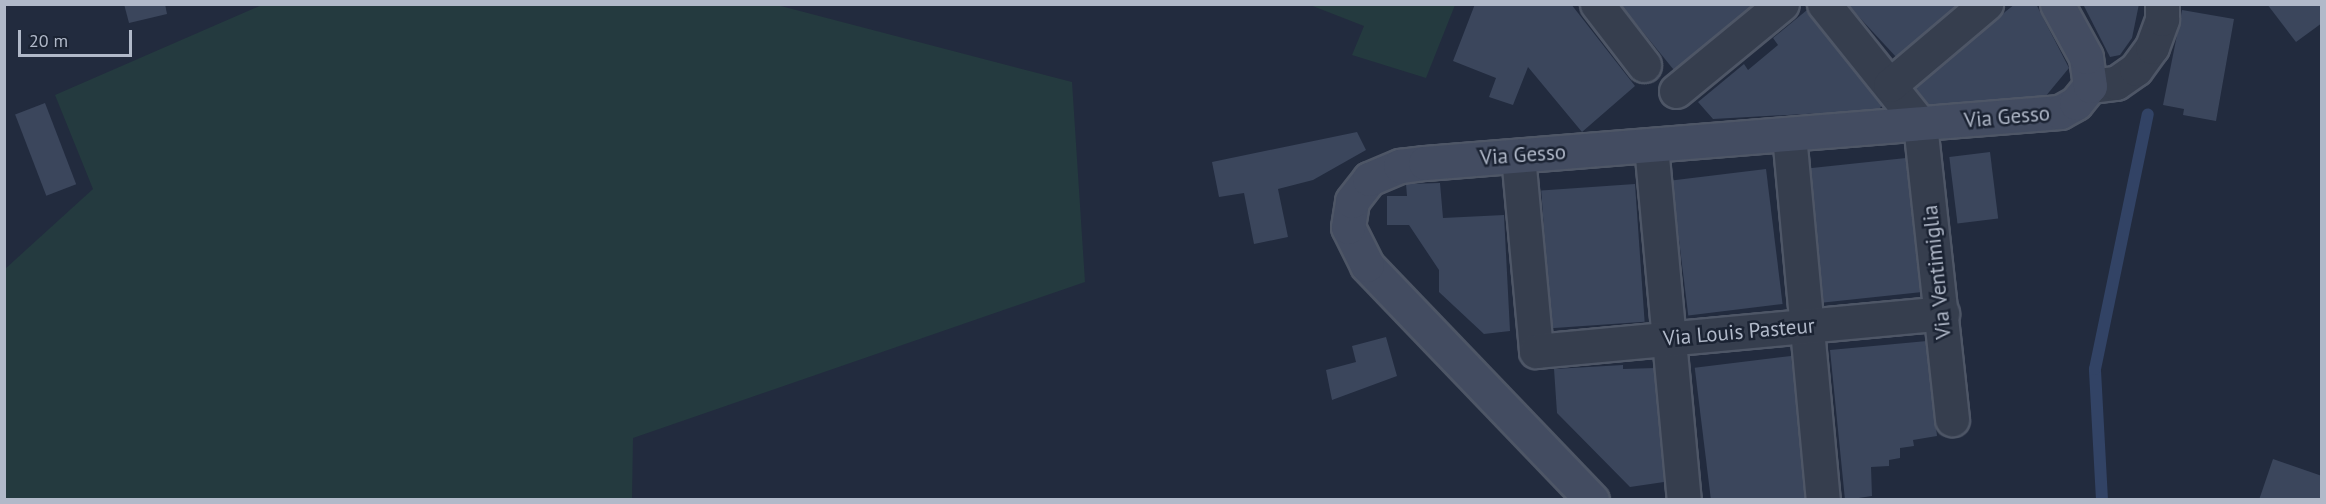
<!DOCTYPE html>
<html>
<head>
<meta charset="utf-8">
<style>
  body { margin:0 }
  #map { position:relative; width:2326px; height:504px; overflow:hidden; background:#222b3e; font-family:"PT Sans",sans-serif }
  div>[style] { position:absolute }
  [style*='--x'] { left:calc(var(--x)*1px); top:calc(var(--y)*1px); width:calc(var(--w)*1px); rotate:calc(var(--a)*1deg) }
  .green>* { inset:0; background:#243a3f }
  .stream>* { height:12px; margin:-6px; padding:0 6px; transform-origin:6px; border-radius:6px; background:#324365 }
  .building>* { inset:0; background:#3b465c; transform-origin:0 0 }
  .roads { filter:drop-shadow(2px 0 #4e5666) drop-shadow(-2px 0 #4e5666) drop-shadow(0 2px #4e5666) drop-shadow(0 -2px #4e5666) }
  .street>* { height:33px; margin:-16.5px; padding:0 16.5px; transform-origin:16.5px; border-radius:16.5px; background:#363e4e }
  .secondary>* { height:33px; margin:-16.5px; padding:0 16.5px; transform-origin:16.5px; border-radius:16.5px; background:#434c61 }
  span { translate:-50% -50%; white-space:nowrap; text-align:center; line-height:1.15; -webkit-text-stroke:5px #1b2333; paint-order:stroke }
  .street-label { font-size:21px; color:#b1b9c9 }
  .frame { position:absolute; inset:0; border:6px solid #b1b9c9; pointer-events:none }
  .scale { position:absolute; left:18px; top:30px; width:114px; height:27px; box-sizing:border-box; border:3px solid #b1b9c9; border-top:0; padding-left:8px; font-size:18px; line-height:21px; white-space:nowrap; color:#b1b9c9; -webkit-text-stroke:4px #1b2333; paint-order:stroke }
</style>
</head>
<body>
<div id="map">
  <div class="green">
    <div style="clip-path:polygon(262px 5px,777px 5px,1072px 82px,1085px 282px,633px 438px,632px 499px,5px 499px,5px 269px,93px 189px,55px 95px)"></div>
    <div style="clip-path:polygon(1310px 5px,1455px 5px,1426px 78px,1352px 55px,1364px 26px)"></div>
  </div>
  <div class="stream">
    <div style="--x:2102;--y:500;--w:131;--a:-93.1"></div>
    <div style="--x:2095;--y:369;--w:260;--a:-78.3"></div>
  </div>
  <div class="building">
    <div style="clip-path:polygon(124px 4px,165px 4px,167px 14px,129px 23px)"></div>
    <div style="clip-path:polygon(1475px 4px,1571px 4px,1635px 86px,1582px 132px,1528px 67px,1513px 105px,1489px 97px,1496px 78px,1453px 61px)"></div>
    <div style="clip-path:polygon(1620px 4px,1766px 4px,1678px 75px)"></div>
    <div style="clip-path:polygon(1847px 4px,1964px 4px,1897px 58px)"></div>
    <div style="clip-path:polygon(2015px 4px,2036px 4px,2069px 68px,2045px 97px,1929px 105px,1913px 85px)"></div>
    <div style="clip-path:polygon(2083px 4px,2139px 4px,2132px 38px,2120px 55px,2110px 57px)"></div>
    <div style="clip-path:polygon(2267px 4px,2322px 4px,2322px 23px,2296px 42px)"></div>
    <div style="clip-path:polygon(1807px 10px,1883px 103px,1879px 110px,1713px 119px,1698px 102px,1744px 64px,1748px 70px,1778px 45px,1773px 38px)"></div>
    <div style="clip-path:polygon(2182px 10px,2234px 19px,2216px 121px,2183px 115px,2184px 109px,2163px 105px)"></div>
    <div style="left:45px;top:103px;width:87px;height:32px;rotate:69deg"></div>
    <div style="clip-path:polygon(1357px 132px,1366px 150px,1313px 180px,1278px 189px,1288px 237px,1254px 244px,1244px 193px,1219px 197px,1212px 162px)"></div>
    <div style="left:1990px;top:152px;width:67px;height:41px;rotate:83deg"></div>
    <div style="left:1906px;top:158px;width:135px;height:97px;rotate:84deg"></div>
    <div style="left:1766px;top:169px;width:136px;height:95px;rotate:83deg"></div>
    <div style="clip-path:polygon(1440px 183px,1443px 218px,1504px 215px,1510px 331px,1484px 334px,1439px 292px,1439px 270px,1409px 225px,1387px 225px,1387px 196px,1407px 196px,1406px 184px)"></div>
    <div style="left:1635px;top:184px;width:138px;height:94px;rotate:86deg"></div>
    <div style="clip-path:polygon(1386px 337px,1397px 376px,1332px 400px,1326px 370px,1356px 362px,1352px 346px)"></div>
    <div style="clip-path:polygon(1927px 341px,1937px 436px,1913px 440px,1914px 446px,1900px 448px,1900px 458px,1889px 460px,1889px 466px,1871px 467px,1872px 496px,1845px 500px,1830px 350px)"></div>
    <div style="left:1791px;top:356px;width:145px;height:97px;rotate:83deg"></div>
    <div style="clip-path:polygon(1623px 365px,1623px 369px,1655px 368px,1664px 482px,1630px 487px,1557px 413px,1554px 369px)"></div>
    <div style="clip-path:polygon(2273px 459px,2322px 476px,2322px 500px,2259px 500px)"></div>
  </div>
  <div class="roads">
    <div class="street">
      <div style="--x:1597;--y:4;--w:77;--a:52.4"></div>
      <div style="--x:1824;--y:4;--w:154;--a:51.3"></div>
      <div style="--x:1920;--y:124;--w:297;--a:83.8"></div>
      <div style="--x:1890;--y:85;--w:126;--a:-40.2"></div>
      <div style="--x:2090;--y:86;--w:26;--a:-7"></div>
      <div style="--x:2116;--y:83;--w:24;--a:-35"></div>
      <div style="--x:2136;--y:69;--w:27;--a:-54"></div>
      <div style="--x:2152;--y:47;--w:30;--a:-70"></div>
      <div style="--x:2162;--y:19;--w:15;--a:-90"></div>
      <div style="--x:1676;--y:91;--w:137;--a:-39.4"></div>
      <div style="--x:1789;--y:135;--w:367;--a:84.7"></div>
      <div style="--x:1651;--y:146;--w:356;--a:84.7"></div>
      <div style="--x:1518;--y:156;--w:196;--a:84.7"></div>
      <div style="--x:1536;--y:351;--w:408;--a:-5.3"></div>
    </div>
    <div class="secondary">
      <div style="--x:1592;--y:500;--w:325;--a:-133.8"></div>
      <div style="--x:1367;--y:265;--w:42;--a:-116.6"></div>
      <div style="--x:1348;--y:227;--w:26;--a:-81"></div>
      <div style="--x:1352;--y:201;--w:28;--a:-52"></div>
      <div style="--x:1369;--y:179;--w:34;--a:-23"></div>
      <div style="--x:1400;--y:166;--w:25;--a:-7"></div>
      <div style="--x:1425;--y:163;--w:637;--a:-4.59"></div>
      <div style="--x:2060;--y:112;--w:18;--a:-29"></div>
      <div style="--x:2076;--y:103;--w:22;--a:-51"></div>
      <div style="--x:2090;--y:86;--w:29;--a:-98"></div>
      <div style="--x:2086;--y:57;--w:60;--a:-118.7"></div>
    </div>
  </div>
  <div class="street-label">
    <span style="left:2007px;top:117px;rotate:-5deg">Via Gesso</span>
    <span style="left:1523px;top:155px;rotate:-4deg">Via Gesso</span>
    <span style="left:1937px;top:272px;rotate:-96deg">Via Ventimiglia</span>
    <span style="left:1739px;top:332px;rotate:-5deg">Via Louis Pasteur</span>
  </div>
  <div class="frame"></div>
  <div class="scale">20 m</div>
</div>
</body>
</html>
